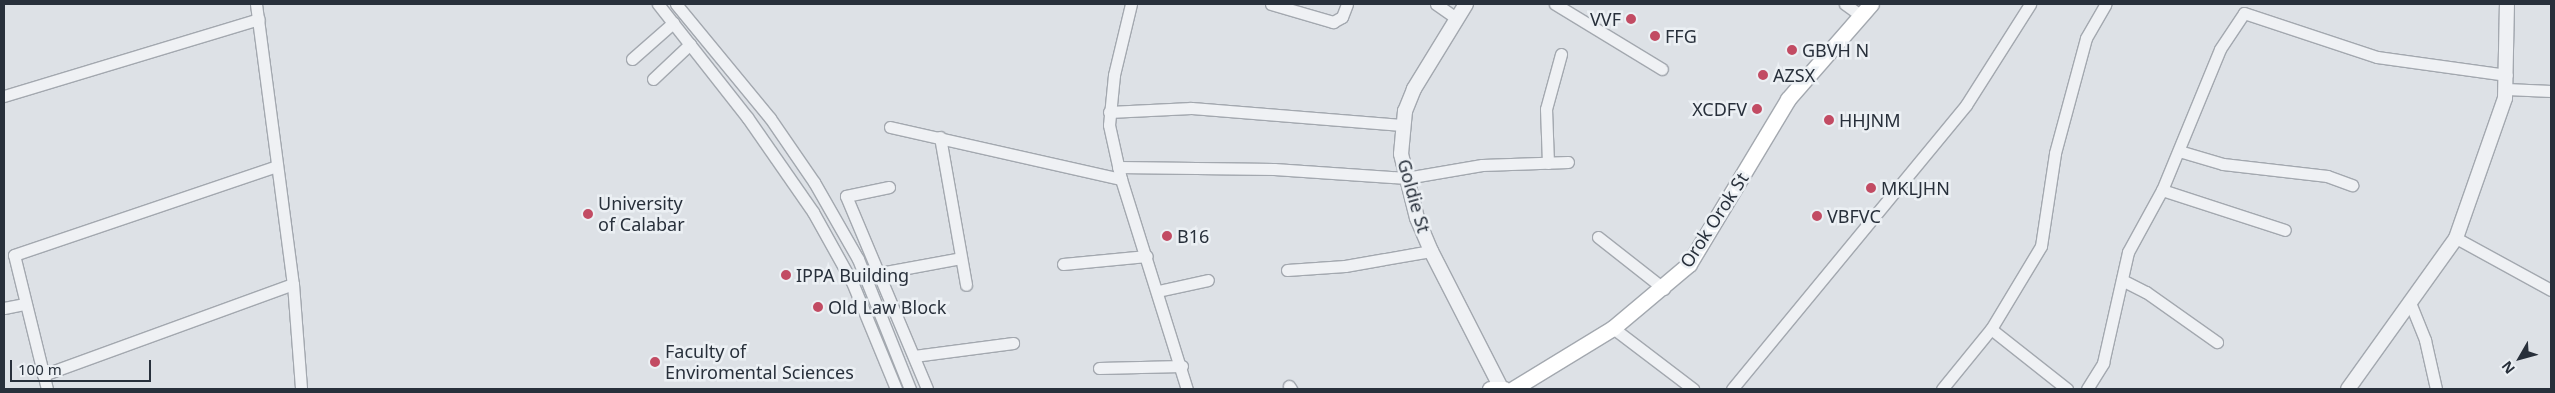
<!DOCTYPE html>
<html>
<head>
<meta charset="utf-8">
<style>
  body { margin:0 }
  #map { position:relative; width:2555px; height:393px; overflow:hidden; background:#dde1e6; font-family:"Noto Sans",sans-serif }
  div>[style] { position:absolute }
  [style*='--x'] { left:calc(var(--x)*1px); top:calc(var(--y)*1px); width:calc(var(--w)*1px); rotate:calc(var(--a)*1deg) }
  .roads { filter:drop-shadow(1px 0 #a3a8af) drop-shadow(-1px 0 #a3a8af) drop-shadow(0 1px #a3a8af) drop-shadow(0 -1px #a3a8af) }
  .minor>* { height:11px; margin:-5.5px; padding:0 5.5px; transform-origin:5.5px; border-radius:5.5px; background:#eff1f4 }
  .tertiary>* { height:14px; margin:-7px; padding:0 7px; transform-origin:7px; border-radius:7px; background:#eff1f4 }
  .secondary>* { height:15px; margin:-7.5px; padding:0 7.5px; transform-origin:7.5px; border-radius:7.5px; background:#fff }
  .dots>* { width:14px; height:14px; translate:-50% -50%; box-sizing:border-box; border:2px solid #ecf0f4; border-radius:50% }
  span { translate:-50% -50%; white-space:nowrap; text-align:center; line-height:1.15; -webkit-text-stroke:5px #ecf0f4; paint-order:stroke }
  .poi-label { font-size:18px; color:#28303b }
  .right { translate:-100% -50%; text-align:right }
  .left { translate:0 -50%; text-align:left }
  .street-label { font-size:18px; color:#28303b }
  .frame { position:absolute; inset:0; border:5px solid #28303b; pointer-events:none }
  .north { position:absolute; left:2495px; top:333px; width:50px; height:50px; -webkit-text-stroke:4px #ecf0f4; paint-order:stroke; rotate:232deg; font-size:14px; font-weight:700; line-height:20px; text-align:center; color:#28303b }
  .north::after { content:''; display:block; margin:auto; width:18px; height:22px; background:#28303b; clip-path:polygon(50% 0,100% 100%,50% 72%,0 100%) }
  .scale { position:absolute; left:10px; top:360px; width:141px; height:22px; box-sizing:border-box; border:2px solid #28303b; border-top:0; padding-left:6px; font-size:15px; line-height:18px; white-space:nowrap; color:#28303b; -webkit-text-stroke:4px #ecf0f4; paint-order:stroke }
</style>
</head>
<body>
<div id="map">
  <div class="roads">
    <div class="minor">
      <div style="--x:256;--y:4;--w:282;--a:82.5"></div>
      <div style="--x:293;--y:284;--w:105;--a:85.6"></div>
      <div style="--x:658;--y:4;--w:144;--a:51.8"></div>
      <div style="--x:747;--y:117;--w:116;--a:55.2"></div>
      <div style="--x:813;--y:212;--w:80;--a:60.9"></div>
      <div style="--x:852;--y:282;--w:116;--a:67.6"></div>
      <div style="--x:676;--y:4;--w:148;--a:50.5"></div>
      <div style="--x:770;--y:118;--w:78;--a:55.5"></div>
      <div style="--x:814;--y:182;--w:89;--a:60.3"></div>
      <div style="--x:858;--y:259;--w:140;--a:68.2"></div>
      <div style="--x:1131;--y:4;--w:73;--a:103.5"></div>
      <div style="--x:1114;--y:75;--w:50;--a:95.7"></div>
      <div style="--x:1109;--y:125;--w:55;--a:77.5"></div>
      <div style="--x:1121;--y:179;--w:220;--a:72.6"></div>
      <div style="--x:1271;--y:4;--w:65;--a:16.2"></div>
      <div style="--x:1333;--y:22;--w:10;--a:-29"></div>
      <div style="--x:1342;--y:17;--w:14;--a:-69"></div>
      <div style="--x:1436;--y:4;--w:24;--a:35"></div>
      <div style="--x:1555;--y:4;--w:125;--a:31.3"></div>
      <div style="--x:1845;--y:4;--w:19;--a:36"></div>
      <div style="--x:632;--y:59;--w:55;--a:-41.3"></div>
      <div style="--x:653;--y:79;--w:51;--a:-43.4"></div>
      <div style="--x:2506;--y:89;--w:45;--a:2.5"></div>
      <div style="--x:4;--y:96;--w:266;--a:-16.8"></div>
      <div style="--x:1109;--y:112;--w:82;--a:-2.8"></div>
      <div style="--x:1191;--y:108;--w:212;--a:4.6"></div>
      <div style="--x:890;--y:127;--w:237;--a:12.7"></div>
      <div style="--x:940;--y:137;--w:150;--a:80"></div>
      <div style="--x:2179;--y:151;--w:46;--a:16.5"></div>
      <div style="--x:2223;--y:164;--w:105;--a:6.6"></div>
      <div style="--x:2327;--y:176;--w:27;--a:20"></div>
      <div style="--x:1548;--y:163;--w:54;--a:-92.1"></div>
      <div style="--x:1546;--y:109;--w:57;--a:-74.7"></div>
      <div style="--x:1118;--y:167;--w:156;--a:0.7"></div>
      <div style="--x:1274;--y:169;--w:132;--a:3.9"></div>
      <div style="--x:1406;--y:178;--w:77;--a:-9.7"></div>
      <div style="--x:1482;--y:165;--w:86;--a:-2"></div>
      <div style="--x:889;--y:187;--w:44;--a:168.2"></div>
      <div style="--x:846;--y:196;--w:209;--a:67.2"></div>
      <div style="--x:2162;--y:190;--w:129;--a:18"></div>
      <div style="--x:1598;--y:237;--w:84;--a:38.2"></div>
      <div style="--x:2456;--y:238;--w:108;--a:28.7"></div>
      <div style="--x:1063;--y:264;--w:84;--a:-5.4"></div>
      <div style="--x:1287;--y:270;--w:58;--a:-3.9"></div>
      <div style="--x:1345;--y:266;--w:87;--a:-9.9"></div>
      <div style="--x:880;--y:273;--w:82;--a:-10.5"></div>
      <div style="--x:2122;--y:280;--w:27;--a:27"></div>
      <div style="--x:2146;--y:292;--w:87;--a:35.2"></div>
      <div style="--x:1158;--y:291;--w:51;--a:-12.4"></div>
      <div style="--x:2411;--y:305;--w:38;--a:68"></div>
      <div style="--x:2425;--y:340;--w:50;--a:77.3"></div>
      <div style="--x:4;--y:308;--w:20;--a:-11"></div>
      <div style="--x:1613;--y:328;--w:101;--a:37.3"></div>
      <div style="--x:1991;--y:329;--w:97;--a:38.3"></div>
      <div style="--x:914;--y:356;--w:100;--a:-7.5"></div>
      <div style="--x:1099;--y:368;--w:83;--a:-1.4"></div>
      <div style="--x:43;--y:375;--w:266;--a:-20"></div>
      <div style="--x:1289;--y:386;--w:4;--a:56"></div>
      <div style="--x:47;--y:389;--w:138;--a:-103.8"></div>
      <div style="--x:14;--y:255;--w:274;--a:-18.7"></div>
      <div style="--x:1732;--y:389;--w:368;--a:-50.5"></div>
      <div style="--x:1966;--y:105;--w:120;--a:-57.6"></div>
      <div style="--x:1942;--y:389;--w:77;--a:-50.8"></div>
      <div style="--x:1991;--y:329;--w:97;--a:-58.9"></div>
      <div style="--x:2041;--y:246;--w:94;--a:-81.4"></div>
      <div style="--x:2055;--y:153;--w:119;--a:-74.9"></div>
      <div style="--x:2086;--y:38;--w:39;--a:-60"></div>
      <div style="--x:2087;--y:389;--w:31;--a:-58"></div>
      <div style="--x:2103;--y:363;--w:114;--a:-77.3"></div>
      <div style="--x:2128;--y:252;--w:71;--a:-61.3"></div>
      <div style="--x:2162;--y:190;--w:152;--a:-67.6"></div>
      <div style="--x:2220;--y:49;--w:43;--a:-56.3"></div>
      <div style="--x:2244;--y:13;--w:140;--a:18.3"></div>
      <div style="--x:2377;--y:57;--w:131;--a:7.9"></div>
    </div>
    <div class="tertiary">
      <div style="--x:1466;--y:4;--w:100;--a:121.5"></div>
      <div style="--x:1414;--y:89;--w:24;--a:112"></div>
      <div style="--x:1405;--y:111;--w:43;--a:95.3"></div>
      <div style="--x:1401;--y:154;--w:66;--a:76"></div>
      <div style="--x:1417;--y:218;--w:36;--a:67"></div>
      <div style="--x:1431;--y:251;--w:154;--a:62.9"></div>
      <div style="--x:2348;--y:389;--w:186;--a:-54.4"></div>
      <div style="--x:2456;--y:238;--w:148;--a:-70.7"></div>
      <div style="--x:2505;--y:98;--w:94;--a:-88.8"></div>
    </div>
    <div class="secondary">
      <div style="--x:1490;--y:389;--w:14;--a:0"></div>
      <div style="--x:1513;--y:389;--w:117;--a:-31.4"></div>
      <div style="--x:1613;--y:328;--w:99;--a:-40.1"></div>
      <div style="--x:1689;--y:264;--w:192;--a:-59"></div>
      <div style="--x:1788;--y:99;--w:126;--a:-48.9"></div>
    </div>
  </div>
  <div class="dots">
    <div style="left:1631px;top:19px;background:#c24b63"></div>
    <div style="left:1655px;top:36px;background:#c24b63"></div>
    <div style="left:1792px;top:50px;background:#c24b63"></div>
    <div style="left:1763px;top:75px;background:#c24b63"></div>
    <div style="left:1757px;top:109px;background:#c24b63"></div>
    <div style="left:1829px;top:120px;background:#c24b63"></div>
    <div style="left:1871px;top:188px;background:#c24b63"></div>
    <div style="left:588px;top:214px;background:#c24b63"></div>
    <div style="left:1817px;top:216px;background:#c24b63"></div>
    <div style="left:1167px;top:236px;background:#c24b63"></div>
    <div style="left:786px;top:275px;background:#c24b63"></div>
    <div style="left:818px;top:307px;background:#c24b63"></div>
    <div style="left:655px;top:362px;background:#c24b63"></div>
  </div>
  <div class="poi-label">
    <span class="right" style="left:1621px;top:19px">VVF</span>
    <span class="left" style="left:1665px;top:36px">FFG</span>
    <span class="left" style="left:1802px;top:50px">GBVH N</span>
    <span class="left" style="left:1773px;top:75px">AZSX</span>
    <span class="right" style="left:1747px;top:109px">XCDFV</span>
    <span class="left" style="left:1839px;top:120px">HHJNM</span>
    <span class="left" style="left:1881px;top:188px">MKLJHN</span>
    <span class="left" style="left:598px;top:214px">University<br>of Calabar</span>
    <span class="left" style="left:1827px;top:216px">VBFVC</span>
    <span class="left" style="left:1177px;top:236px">B16</span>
    <span class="left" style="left:796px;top:275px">IPPA Building</span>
    <span class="left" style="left:828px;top:307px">Old Law Block</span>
    <span class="left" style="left:665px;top:362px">Faculty of<br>Enviromental Sciences</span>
  </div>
  <div class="street-label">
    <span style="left:1414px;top:196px;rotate:74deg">Goldie St</span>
    <span style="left:1714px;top:220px;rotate:-57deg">Orok Orok St</span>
  </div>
  <div class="frame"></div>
  <div class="north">N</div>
  <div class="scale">100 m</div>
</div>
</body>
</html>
